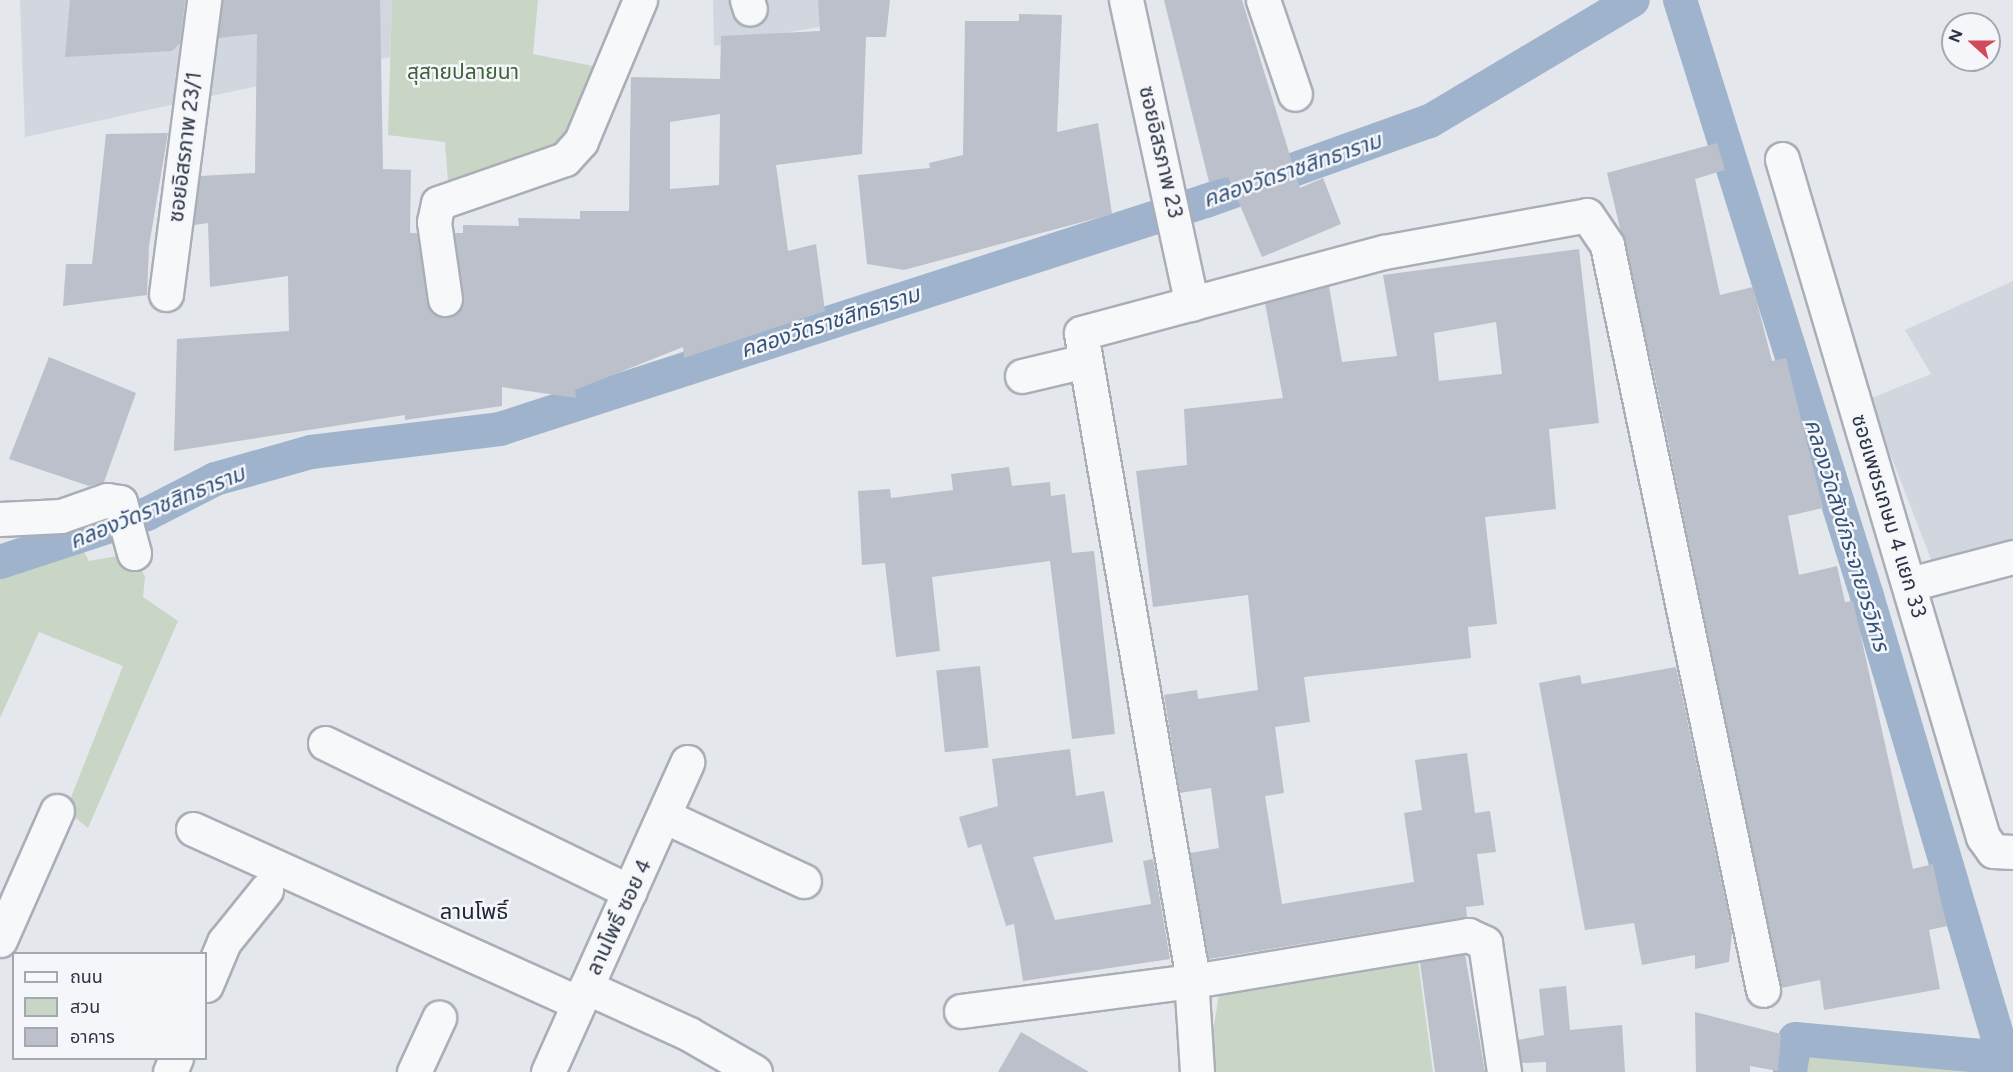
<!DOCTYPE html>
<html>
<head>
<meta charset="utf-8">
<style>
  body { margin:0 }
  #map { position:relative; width:2013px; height:1072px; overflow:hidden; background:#e4e7ec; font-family:Figtree,"Noto Sans Thai",sans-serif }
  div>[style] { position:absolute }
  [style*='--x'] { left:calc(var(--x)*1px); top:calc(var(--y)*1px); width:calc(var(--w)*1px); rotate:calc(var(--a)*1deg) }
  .built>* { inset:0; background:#d2d6de }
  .green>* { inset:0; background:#c9d6c5 }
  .canal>* { height:34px; margin:-17px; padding:0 17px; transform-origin:17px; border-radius:17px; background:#9fb4cc }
  .building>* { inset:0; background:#bbc0ca; transform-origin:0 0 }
  .roads { filter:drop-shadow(2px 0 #a9aeb7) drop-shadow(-2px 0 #a9aeb7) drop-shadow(0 2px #a9aeb7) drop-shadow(0 -2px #a9aeb7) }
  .minor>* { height:33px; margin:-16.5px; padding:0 16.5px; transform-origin:16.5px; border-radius:16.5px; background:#f7f8fa }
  span { translate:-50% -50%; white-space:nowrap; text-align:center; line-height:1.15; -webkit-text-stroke:5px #f4f6f9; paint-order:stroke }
  .park-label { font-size:21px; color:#3f6138 }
  .street-label { font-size:21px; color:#2b3445 }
  .water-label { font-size:22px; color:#34527a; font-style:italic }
  .neighbourhood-label { font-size:22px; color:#1d2536 }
  .legend { position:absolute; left:12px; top:952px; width:195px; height:108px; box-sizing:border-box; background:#f4f6f9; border:2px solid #a4a8b1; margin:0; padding:8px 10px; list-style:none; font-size:18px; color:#2b3445 }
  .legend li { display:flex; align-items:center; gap:12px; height:30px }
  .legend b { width:30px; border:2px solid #a4a8b1 }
  .north { position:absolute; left:1941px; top:12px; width:60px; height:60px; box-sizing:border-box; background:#f4f6f9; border:2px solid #a4a8b1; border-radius:50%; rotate:291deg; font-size:16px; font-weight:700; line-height:24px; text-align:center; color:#2b3445 }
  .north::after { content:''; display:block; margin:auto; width:21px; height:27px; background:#d1495b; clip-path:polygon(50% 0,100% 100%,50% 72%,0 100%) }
</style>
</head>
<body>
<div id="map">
  <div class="built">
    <div style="clip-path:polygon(20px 0,392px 0,390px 57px,25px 137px)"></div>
    <div style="clip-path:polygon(713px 0,833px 0,835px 24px,714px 46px)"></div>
    <div style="clip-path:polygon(2013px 281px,2013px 543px,1932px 562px,1869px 399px,1931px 374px,1905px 330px)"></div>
  </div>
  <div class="green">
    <div style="clip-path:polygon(392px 0,538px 0,533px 54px,598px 67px,579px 131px,547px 159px,448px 182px,445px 142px,388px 135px)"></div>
    <div style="clip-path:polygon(83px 550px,89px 561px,134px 553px,145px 577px,143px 597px,178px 621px,88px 828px,66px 810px,123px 666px,39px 632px,0 718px,0 573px)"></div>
    <div style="clip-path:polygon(1418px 961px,1433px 1072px,1206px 1072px,1219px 995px)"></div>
    <div style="clip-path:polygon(1801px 1049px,1998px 1069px,1999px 1072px,1801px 1072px)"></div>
  </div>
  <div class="canal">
    <div style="--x:1680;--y:0;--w:625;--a:72.58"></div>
    <div style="--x:1867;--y:596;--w:496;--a:73.5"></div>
    <div style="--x:0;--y:562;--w:155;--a:-18.1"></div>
    <div style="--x:147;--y:514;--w:76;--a:-27.2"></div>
    <div style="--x:215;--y:479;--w:100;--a:-15.7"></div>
    <div style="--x:311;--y:452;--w:190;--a:-6.9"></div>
    <div style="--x:500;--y:429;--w:742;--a:-17.9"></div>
    <div style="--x:1206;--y:201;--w:238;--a:-19.7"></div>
    <div style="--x:1430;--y:121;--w:236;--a:-30.8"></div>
    <div style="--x:1790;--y:1072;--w:33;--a:-81"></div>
    <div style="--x:1795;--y:1039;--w:210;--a:5.2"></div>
  </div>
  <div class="building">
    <div style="clip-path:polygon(70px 0,185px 0,180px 43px,172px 51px,65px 57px)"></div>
    <div style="clip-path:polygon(evenodd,222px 0,380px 0,383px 169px,411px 170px,410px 233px,417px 233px,430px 310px,447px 318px,463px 305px,455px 233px,463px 233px,463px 225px,519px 226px,518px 218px,580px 219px,580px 211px,629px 211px,631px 77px,720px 79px,721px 36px,820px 31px,818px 0,890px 0,886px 37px,866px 37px,862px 154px,776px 165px,788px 251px,816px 244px,825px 311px,684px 358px,683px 347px,575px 390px,576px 398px,502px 387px,502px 406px,405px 420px,405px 415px,174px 451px,177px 339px,289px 331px,288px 276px,210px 287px,208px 223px,194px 225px,200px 176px,255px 173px,257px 34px,218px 38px,222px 0,720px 114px,719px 185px,670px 189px,670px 122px,720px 114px)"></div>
    <div style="clip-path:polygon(1164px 0,1242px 0,1300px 188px,1323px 178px,1341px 224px,1262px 257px,1228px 177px,1209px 182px)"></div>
    <div style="clip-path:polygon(1019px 14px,1062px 15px,1057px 132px,1098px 123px,1112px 214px,904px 270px,867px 264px,858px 175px,930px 168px,929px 163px,963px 155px,965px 21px,1019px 21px)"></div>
    <div style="clip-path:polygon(168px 133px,149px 246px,147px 295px,63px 306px,66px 264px,92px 264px,106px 134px)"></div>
    <div style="clip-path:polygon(1717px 143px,1725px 170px,1695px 179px,1720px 295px,1753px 287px,1772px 361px,1786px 358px,1823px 508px,1788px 516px,1799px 575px,1837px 566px,1845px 602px,1853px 601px,1913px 869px,1933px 864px,1941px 902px,1947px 926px,1929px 930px,1940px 989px,1824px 1010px,1820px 980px,1781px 988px,1654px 373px,1607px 173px)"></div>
    <div style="clip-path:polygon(evenodd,1579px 249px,1599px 423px,1549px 429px,1556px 509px,1485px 517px,1497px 624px,1468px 627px,1471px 658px,1304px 677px,1310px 722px,1275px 727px,1284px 793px,1265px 796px,1282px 904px,1414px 882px,1404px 813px,1422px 810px,1415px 760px,1467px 753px,1475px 813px,1490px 811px,1496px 852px,1477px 854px,1484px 905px,1466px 907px,1467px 917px,1209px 959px,1190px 853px,1219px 848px,1211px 788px,1180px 793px,1164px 695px,1197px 690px,1198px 699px,1258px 690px,1248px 595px,1153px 607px,1136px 471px,1187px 465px,1184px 409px,1283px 398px,1265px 303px,1329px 286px,1342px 362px,1397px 356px,1383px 275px,1579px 249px,1496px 322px,1502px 374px,1439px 381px,1434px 333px,1496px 322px)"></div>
    <div style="clip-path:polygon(49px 357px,136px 393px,104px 482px,89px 486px,9px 459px)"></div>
    <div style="clip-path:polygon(1009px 467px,1012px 486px,1050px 482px,1051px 496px,1065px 494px,1072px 553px,1094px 551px,1115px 734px,1072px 739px,1050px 561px,932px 577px,940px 651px,896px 657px,885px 563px,862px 565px,858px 491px,890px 489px,891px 498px,953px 490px,951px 474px)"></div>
    <div style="left:980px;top:666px;width:82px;height:44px;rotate:84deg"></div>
    <div style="clip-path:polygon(1676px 667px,1732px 932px,1729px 962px,1695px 969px,1695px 955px,1642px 965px,1634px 923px,1585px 930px,1539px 683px,1580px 675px,1582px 684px)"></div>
    <div style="clip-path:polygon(1070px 749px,1076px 796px,1104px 791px,1113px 842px,1033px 857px,1055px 920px,1151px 904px,1143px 861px,1153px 859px,1170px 959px,1023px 981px,1014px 924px,1006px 926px,981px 844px,968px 848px,959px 817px,998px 806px,992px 759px)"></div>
    <div style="clip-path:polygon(1465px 954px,1485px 1072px,1435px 1072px,1420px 962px)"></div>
    <div style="clip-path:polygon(1566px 986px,1570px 1030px,1622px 1025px,1625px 1072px,1546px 1072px,1546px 1062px,1522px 1063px,1518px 1040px,1544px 1035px,1539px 989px)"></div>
    <div style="clip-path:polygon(1695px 1012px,1781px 1034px,1778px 1071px,1750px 1066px,1750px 1072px,1696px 1072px)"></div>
    <div style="clip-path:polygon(1021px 1032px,1089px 1072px,998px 1072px)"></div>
  </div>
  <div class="roads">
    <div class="minor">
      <div style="--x:747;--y:0;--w:9;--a:72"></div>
      <div style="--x:1126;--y:0;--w:311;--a:77.8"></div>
      <div style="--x:1263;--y:0;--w:99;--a:71.2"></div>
      <div style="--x:1782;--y:159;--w:707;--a:73.49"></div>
      <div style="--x:1983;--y:837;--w:17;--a:54"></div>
      <div style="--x:1993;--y:851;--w:20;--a:3"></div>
      <div style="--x:166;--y:294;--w:296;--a:-82.6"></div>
      <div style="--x:445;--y:299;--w:78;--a:-98.1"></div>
      <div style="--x:434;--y:222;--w:19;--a:-78"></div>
      <div style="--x:438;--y:203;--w:134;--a:-19.1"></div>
      <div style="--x:565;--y:159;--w:24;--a:-48"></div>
      <div style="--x:581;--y:141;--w:153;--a:-67.3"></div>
      <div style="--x:1022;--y:376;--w:65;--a:-13.4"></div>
      <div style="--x:0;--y:519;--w:61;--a:-2.8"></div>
      <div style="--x:61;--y:516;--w:49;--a:-19.2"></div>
      <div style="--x:107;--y:500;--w:13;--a:9"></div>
      <div style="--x:120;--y:502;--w:53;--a:74.6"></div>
      <div style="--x:1910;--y:584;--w:106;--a:-14.7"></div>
      <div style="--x:325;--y:743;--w:339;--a:26"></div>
      <div style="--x:666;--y:817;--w:152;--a:24.9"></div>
      <div style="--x:193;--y:829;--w:423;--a:24.3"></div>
      <div style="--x:0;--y:940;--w:141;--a:-66.2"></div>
      <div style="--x:206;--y:985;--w:47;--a:-67.3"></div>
      <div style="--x:224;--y:942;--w:67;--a:-51.1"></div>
      <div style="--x:586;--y:987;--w:113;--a:24.5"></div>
      <div style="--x:689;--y:1034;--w:76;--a:29.9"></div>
      <div style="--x:961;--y:1011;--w:234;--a:-7.4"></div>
      <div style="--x:1193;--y:981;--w:279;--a:-9.5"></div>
      <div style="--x:1468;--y:935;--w:19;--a:25"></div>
      <div style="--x:1485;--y:943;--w:130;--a:81.6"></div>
      <div style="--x:170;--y:1072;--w:15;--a:-67"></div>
      <div style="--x:414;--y:1072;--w:60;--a:-65.2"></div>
      <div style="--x:548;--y:1072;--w:340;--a:-65.8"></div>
      <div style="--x:1197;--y:1072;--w:110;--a:-93.6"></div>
      <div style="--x:1190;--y:962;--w:638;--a:-99.83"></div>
      <div style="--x:1081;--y:333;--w:314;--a:-15"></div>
      <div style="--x:1384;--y:252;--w:206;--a:-10.3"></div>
      <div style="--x:1587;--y:215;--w:36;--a:56"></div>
      <div style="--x:1607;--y:245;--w:761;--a:78.17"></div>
    </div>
  </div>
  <div class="park-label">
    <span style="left:463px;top:72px">สุสายปลายนา</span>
  </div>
  <div class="street-label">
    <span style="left:185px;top:147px;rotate:-83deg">ซอยอิสรภาพ 23/1</span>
    <span style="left:1161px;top:152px;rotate:77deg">ซอยอิสรภาพ 23</span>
    <span style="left:1889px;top:516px;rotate:73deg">ซอยเพชรเกษม 4 แยก 33</span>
    <span style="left:619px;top:917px;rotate:-65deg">ลานโพธิ์ ซอย 4</span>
  </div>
  <div class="water-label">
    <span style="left:1292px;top:170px;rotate:-19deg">คลองวัดราชสิทธาราม</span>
    <span style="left:830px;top:322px;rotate:-18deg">คลองวัดราชสิทธาราม</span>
    <span style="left:157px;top:507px;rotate:-22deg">คลองวัดราชสิทธาราม</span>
    <span style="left:1847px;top:535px;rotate:73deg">คลองวัดสังข์กระจายวรวิหาร</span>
  </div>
  <div class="neighbourhood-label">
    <span style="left:474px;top:912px">ลานโพธิ์</span>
  </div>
  <ul class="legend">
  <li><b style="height:8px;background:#f7f8fa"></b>ถนน</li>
  <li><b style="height:16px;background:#c9d6c5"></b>สวน</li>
  <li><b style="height:16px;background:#bbc0ca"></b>อาคาร</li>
  </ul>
  <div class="north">N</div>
</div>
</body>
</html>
